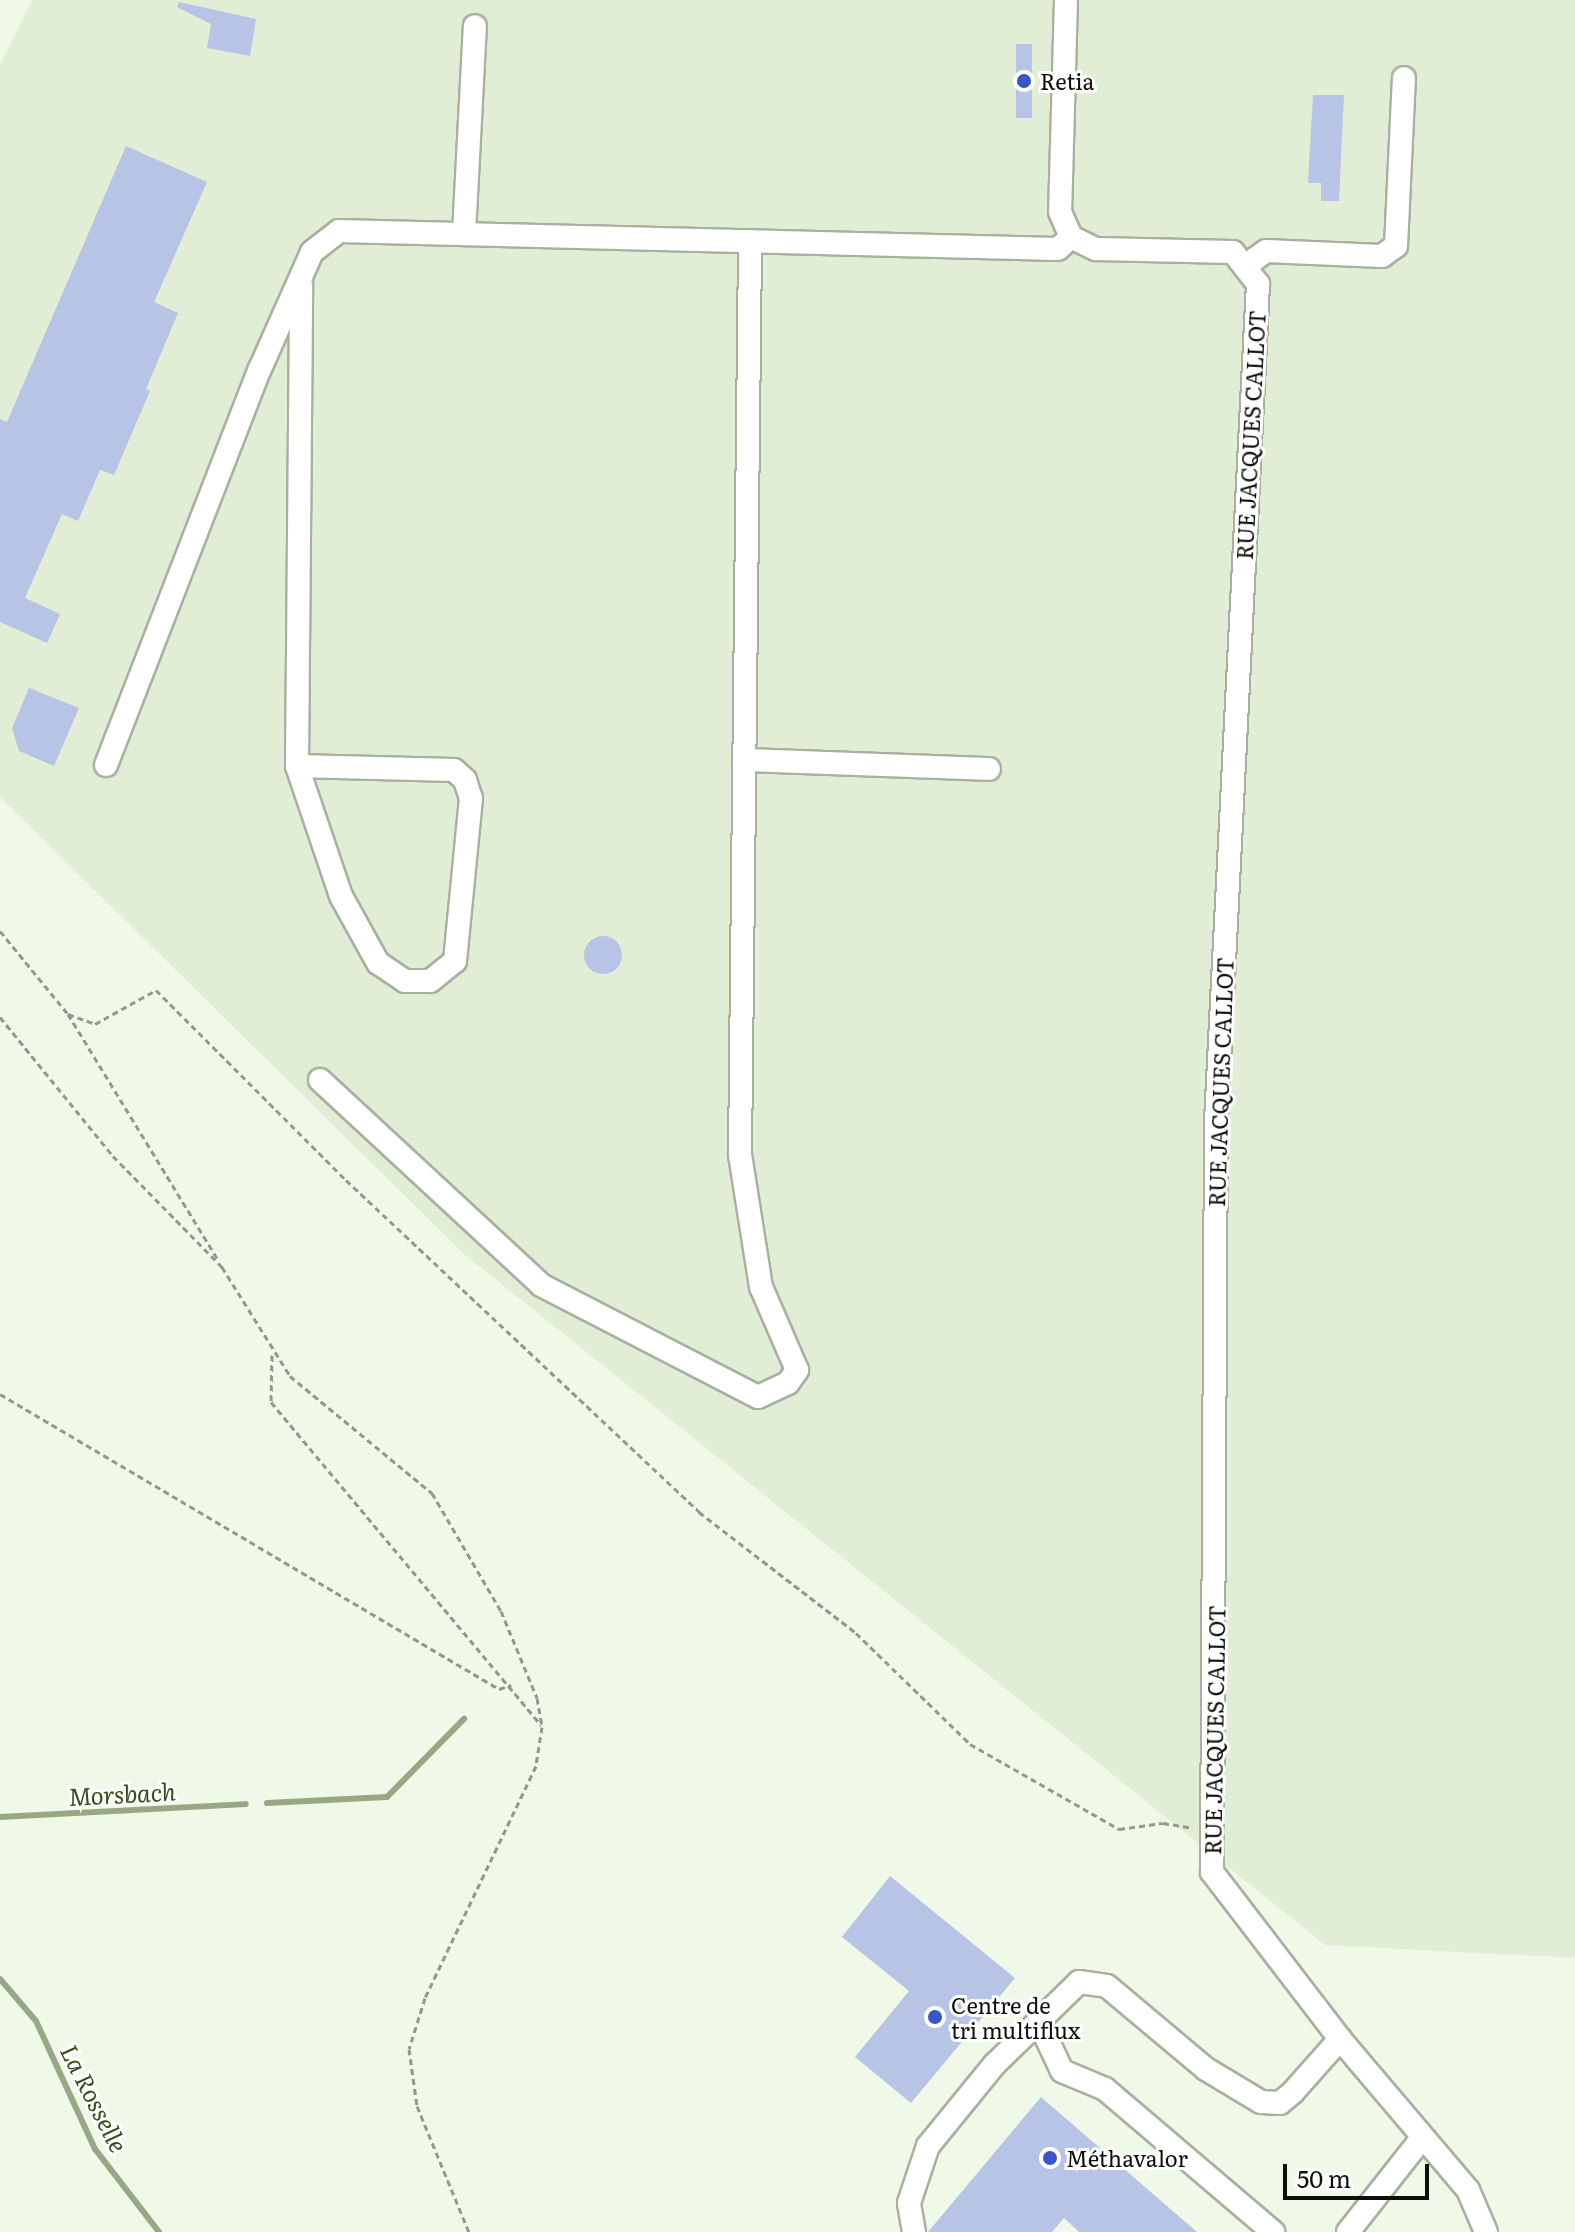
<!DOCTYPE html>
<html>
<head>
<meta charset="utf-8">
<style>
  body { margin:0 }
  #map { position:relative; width:1575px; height:2232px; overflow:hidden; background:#f0f9e7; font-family:Literata,serif }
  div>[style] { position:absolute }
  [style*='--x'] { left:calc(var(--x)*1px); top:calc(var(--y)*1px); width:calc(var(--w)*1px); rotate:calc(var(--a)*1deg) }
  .built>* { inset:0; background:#e1edd5 }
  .stream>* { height:6px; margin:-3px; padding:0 3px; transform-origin:3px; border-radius:3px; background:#98a887 }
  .building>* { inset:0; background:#b7c4e5; transform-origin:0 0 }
  .round { border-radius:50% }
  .path>* { height:3px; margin-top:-1.5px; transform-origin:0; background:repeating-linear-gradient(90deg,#92988b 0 6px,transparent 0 10px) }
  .roads { filter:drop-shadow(2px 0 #a8b1a0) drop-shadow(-2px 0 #a8b1a0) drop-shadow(0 2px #a8b1a0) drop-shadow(0 -2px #a8b1a0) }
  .minor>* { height:22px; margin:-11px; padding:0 11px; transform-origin:11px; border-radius:11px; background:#fff }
  .dots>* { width:22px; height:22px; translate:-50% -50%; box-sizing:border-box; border:4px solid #fff; border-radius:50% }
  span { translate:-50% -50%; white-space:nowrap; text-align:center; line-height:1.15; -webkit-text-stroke:6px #fff; paint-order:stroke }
  .poi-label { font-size:22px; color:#0d100a }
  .left { translate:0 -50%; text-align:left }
  .street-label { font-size:22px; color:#0d100a }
  .water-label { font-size:24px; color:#384d1b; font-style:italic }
  .scale { position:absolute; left:1283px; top:2164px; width:146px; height:36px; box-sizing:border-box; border:4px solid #0d100a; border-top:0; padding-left:10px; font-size:24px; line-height:28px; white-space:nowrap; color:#0d100a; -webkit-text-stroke:6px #fff; paint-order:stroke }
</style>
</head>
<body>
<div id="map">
  <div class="built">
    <div style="clip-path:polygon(32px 0,1575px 0,1575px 1958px,1325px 1945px,464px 1254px,0 797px,0 65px)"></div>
  </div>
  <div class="stream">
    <div style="--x:267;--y:1803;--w:120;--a:-2.9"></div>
    <div style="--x:387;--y:1797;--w:110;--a:-45.4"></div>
    <div style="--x:0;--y:1817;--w:246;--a:-3"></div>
    <div style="--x:0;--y:1979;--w:55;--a:49.4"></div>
    <div style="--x:36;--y:2021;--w:141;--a:65.3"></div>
    <div style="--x:95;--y:2149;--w:105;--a:52.4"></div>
  </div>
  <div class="building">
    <div style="clip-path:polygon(179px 2px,256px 19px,250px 56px,207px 48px,211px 24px,177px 7px)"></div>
    <div style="left:1016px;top:44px;width:16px;height:74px"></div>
    <div style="clip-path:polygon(1313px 95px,1344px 95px,1339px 201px,1321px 201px,1321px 183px,1308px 183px)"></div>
    <div style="clip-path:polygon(126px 146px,207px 182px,154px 302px,178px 313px,146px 389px,150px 391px,114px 475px,100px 470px,78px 521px,62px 514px,25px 598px,60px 614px,47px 643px,0 622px,0 419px,7px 422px)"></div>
    <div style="clip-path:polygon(29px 688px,79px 708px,54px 766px,19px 751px,12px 728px)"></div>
    <div class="round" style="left:584px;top:936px;width:38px;height:38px"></div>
    <div style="clip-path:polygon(890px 1876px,1015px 1978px,911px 2103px,855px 2057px,909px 1991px,842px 1937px)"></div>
    <div style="clip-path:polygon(1041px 2097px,1197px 2232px,1079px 2232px,1064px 2218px,1052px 2232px,928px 2232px)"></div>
  </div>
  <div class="path">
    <div style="--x:0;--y:931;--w:107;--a:50.7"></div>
    <div style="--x:68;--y:1014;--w:289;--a:58.6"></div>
    <div style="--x:68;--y:1014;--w:29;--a:20"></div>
    <div style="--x:95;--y:1024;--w:70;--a:-29.1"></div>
    <div style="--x:156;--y:990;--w:269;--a:45"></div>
    <div style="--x:346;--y:1180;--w:485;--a:43.2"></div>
    <div style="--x:699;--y:1512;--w:198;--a:37.6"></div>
    <div style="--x:856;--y:1633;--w:159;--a:44.2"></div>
    <div style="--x:970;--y:1744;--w:172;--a:29.7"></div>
    <div style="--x:1119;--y:1829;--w:44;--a:-7.8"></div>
    <div style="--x:1163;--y:1823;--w:30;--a:9"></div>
    <div style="--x:0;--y:1017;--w:179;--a:50.9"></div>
    <div style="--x:113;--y:1156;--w:156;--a:45.5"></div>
    <div style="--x:222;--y:1267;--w:128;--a:58"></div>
    <div style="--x:290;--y:1376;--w:184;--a:39.5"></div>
    <div style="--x:432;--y:1493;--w:137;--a:59.7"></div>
    <div style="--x:501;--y:1611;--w:94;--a:67.5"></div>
    <div style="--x:537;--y:1698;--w:29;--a:80"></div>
    <div style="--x:542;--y:1727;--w:39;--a:99"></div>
    <div style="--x:536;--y:1766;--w:257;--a:115.6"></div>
    <div style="--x:425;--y:1998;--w:53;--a:107.4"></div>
    <div style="--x:409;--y:2049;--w:58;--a:82"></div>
    <div style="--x:417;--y:2106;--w:136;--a:67.6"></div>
    <div style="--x:272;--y:1355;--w:47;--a:91.2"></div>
    <div style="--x:271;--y:1402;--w:421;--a:50.1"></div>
    <div style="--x:0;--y:1394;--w:580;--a:30.59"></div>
    <div style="--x:499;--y:1689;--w:13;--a:-18"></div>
  </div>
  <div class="roads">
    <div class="minor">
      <div style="--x:1066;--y:0;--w:212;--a:91.6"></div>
      <div style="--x:1060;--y:212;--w:27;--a:66"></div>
      <div style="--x:1071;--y:237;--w:28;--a:26"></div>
      <div style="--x:1096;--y:249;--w:137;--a:1.3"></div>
      <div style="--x:1233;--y:252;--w:41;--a:52"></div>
      <div style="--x:1258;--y:284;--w:840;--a:92.87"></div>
      <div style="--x:1216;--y:1123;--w:749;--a:90.31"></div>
      <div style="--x:1212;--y:1872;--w:210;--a:52.5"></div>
      <div style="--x:1340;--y:2039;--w:198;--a:49.7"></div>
      <div style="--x:1468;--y:2190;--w:46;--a:66.8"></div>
      <div style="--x:464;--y:234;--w:208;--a:-87"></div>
      <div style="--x:1248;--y:264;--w:22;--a:-36"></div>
      <div style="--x:1266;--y:251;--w:116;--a:2.5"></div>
      <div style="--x:1382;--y:256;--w:17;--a:-36"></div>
      <div style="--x:1396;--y:246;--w:168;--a:-87.3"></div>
      <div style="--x:744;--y:760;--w:245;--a:2.1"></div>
      <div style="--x:106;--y:765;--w:423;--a:-68.8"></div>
      <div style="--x:259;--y:371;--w:130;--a:-66"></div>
      <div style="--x:312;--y:252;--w:34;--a:-38"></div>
      <div style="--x:339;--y:231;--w:719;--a:1.43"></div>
      <div style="--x:1058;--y:249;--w:18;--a:-43"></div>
      <div style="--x:297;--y:766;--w:157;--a:1.5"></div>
      <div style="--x:454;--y:770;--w:15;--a:42"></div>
      <div style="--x:465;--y:780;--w:19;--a:72"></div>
      <div style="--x:471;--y:798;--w:164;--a:95.6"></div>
      <div style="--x:455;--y:961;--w:32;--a:141"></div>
      <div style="--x:430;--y:981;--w:25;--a:180"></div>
      <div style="--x:405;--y:981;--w:32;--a:-146"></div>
      <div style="--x:378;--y:963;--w:77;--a:-118.9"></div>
      <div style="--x:341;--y:896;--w:137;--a:-108.7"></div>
      <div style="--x:297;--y:766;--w:481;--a:-89.5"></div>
      <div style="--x:320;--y:1080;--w:301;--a:42.8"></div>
      <div style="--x:541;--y:1285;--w:244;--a:27.3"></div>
      <div style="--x:758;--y:1397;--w:33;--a:-25"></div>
      <div style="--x:788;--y:1383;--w:16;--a:-55"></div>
      <div style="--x:797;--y:1370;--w:90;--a:-113.4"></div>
      <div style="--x:761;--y:1287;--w:134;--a:-99"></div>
      <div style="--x:740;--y:1155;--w:914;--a:-89.37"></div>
      <div style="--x:1039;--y:2022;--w:54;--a:64.9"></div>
      <div style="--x:1062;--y:2071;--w:47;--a:22.7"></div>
      <div style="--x:1105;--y:2089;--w:221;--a:40.4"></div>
      <div style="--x:914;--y:2232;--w:29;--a:-100"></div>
      <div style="--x:909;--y:2203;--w:60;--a:-71.6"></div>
      <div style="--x:928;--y:2146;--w:104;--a:-50.8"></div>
      <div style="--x:994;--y:2065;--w:119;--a:-44.3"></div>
      <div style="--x:1079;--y:1982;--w:28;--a:8"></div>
      <div style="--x:1107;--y:1986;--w:129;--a:40"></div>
      <div style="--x:1206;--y:2069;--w:64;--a:31"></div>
      <div style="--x:1261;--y:2102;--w:19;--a:3"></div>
      <div style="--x:1280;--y:2103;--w:17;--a:-40"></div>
      <div style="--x:1293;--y:2092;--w:71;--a:-48.4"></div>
      <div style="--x:1348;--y:2232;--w:120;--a:-51.8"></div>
    </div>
  </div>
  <div class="dots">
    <div style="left:1024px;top:81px;background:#3b54c6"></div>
    <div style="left:935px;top:2017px;background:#3b54c6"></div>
    <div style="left:1050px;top:2158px;background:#3b54c6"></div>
  </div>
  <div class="poi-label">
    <span class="left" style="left:1040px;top:81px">Retia</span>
    <span class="left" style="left:951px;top:2017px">Centre de<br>tri multiflux</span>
    <span class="left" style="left:1066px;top:2158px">Méthavalor</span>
  </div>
  <div class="street-label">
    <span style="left:1250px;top:435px;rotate:-87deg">RUE JACQUES CALLOT</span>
    <span style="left:1220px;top:1082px;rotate:-88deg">RUE JACQUES CALLOT</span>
    <span style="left:1214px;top:1730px;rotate:-89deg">RUE JACQUES CALLOT</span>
  </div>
  <div class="water-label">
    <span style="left:122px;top:1793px;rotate:-3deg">Morsbach</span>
    <span style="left:95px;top:2098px;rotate:63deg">La Rosselle</span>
  </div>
  <div class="scale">50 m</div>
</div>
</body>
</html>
